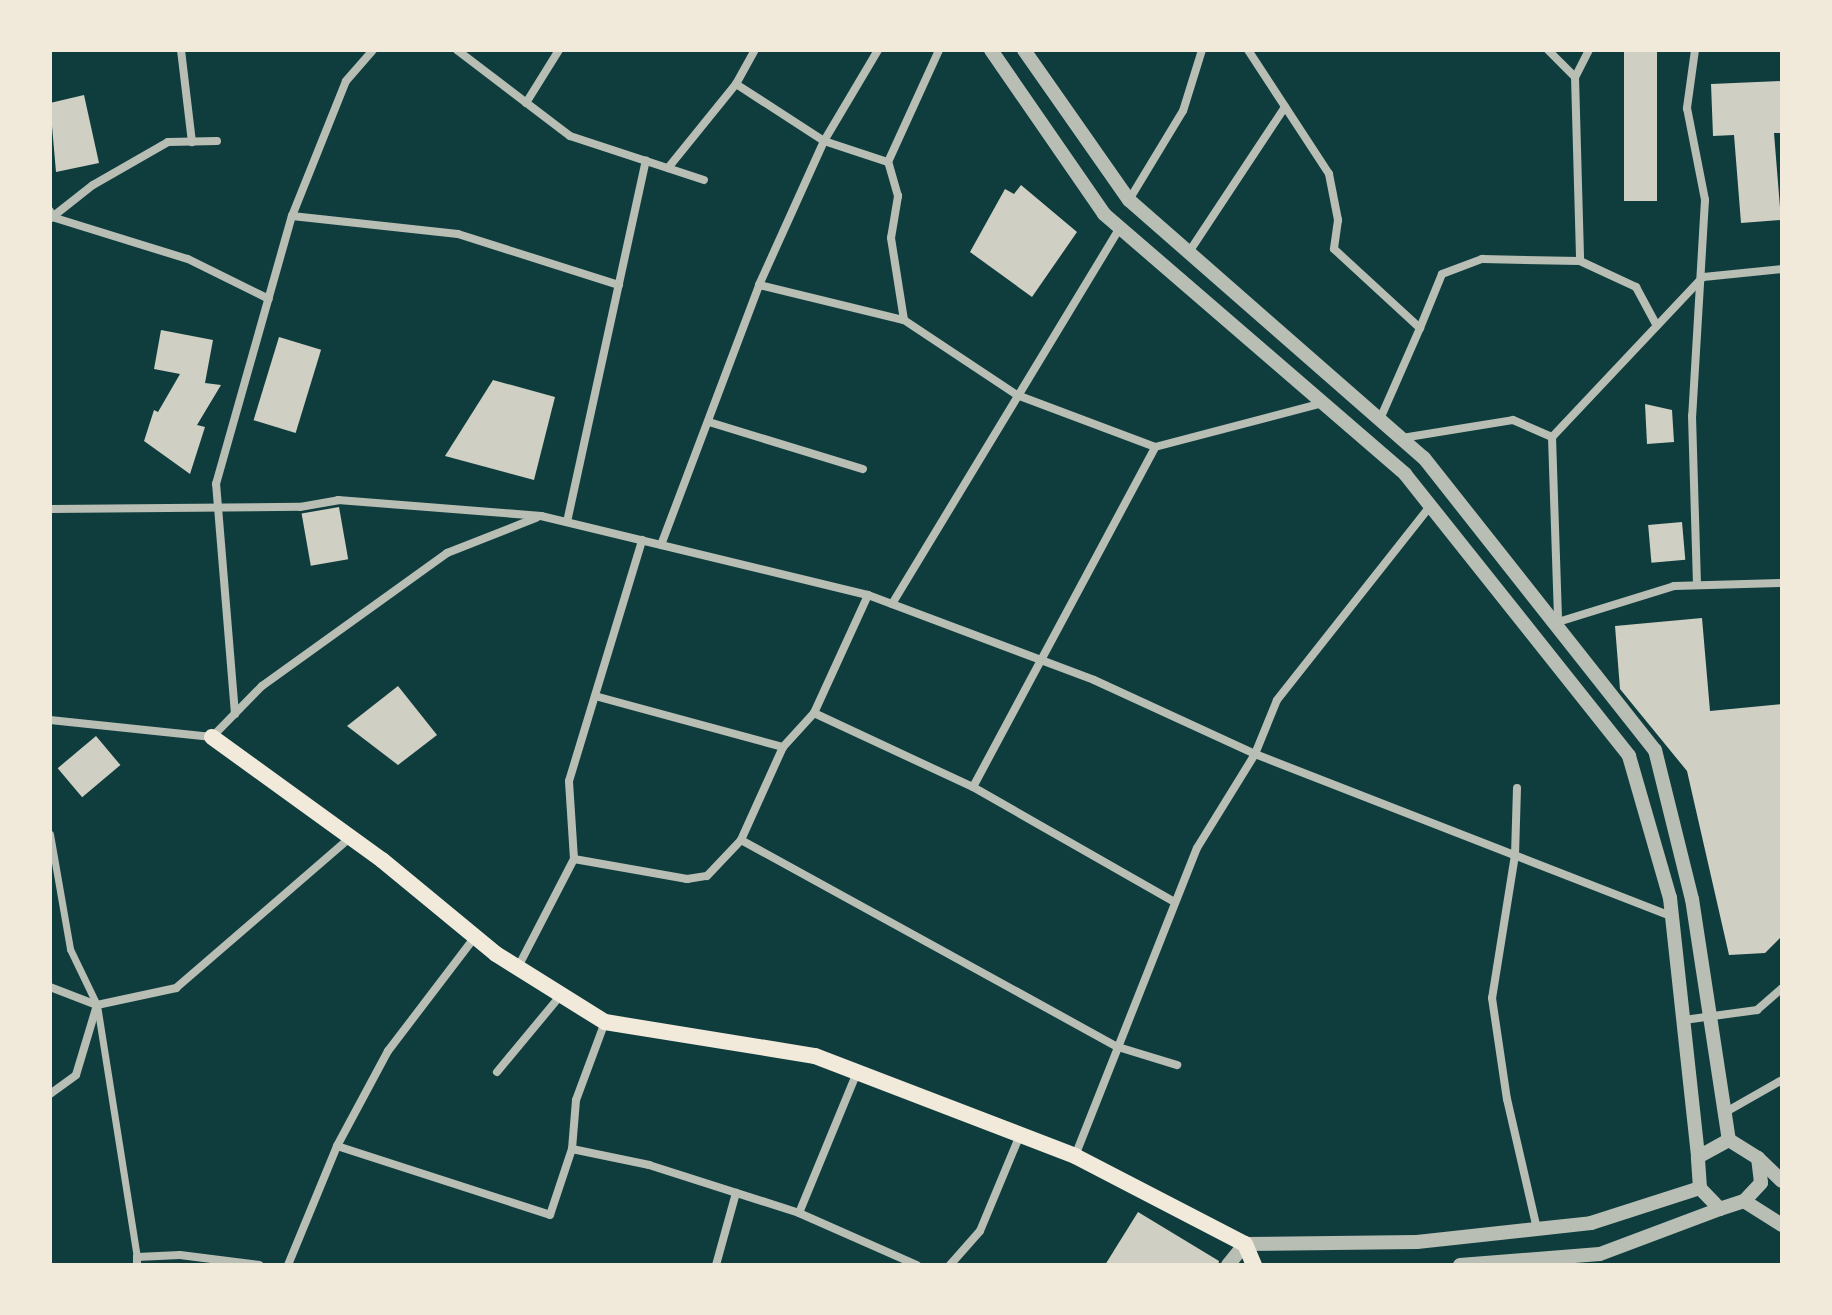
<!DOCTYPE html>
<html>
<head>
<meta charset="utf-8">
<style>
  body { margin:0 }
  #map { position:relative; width:1832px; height:1315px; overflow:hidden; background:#0f3d3e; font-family:"PT Sans Narrow",sans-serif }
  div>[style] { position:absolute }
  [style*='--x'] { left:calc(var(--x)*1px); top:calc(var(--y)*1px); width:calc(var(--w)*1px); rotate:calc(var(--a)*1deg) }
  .building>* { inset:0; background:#cfcfc3; transform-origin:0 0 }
  .pedestrian>* { height:7px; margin:-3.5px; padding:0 3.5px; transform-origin:3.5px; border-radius:3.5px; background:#b8beb3 }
  .minor>* { height:8px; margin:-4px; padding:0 4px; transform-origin:4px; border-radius:4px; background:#b8beb3 }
  .tertiary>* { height:14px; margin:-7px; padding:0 7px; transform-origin:7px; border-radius:7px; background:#b8beb3 }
  .secondary>* { height:16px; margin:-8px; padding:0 8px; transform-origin:8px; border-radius:8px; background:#f1e9da }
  span { translate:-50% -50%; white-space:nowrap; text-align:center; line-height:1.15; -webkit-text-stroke:7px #f1e9da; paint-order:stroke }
  .frame { position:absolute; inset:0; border:52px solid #f1e9da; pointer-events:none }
</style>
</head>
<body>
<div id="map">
  <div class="building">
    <div style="left:1624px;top:50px;width:33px;height:151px"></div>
    <div style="clip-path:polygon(1782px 81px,1782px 133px,1774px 133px,1781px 220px,1741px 223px,1734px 135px,1713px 136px,1711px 84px)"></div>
    <div style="clip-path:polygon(84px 95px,99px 163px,56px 172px,50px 103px)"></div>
    <div style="clip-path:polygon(1021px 185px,1077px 232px,1032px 297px,970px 252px,1005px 189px,1014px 194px)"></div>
    <div style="clip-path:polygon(161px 330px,213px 340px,205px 383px,221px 385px,197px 425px,205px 427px,190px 474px,144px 441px,154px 410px,158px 412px,180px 374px,154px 369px)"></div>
    <div style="left:279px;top:337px;width:44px;height:87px;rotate:17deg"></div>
    <div style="clip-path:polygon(493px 380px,555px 397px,534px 480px,445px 456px)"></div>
    <div style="clip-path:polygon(1645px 404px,1672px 410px,1674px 442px,1647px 444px)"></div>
    <div style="left:339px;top:507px;width:53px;height:38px;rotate:80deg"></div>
    <div style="left:1682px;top:522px;width:38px;height:34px;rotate:85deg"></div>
    <div style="clip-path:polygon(1702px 618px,1710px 711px,1782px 704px,1782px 936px,1765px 953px,1729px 955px,1687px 771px,1620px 689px,1615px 626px)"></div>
    <div style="clip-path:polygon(398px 686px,437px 735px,398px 765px,347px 726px)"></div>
    <div style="left:96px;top:736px;width:38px;height:50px;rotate:50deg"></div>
    <div style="clip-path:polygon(1138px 1212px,1219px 1261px,1218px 1265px,1105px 1265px)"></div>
  </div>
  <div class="pedestrian">
    <div style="--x:50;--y:834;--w:117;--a:80.1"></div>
    <div style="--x:70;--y:949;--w:62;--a:64.3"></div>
    <div style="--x:97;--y:1005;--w:255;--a:81"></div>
  </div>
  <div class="minor">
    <div style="--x:181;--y:50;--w:93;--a:83.2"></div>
    <div style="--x:457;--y:50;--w:142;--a:37.3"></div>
    <div style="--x:570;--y:136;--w:141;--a:18.2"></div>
    <div style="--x:1248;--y:50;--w:148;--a:56.8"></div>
    <div style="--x:1329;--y:174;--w:47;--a:78.9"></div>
    <div style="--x:1338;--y:220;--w:29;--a:98"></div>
    <div style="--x:1334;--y:249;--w:117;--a:42.6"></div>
    <div style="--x:1420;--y:328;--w:99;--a:113.7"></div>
    <div style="--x:1548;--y:50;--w:38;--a:45"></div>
    <div style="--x:1589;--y:50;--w:30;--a:117"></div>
    <div style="--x:1575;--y:77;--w:184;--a:88.4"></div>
    <div style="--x:1580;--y:261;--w:62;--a:24.9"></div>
    <div style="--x:1636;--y:287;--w:44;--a:61.7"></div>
    <div style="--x:1695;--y:50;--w:59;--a:97.9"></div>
    <div style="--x:1687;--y:108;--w:94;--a:78.9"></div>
    <div style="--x:1705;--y:200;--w:216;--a:93.4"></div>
    <div style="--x:1692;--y:416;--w:169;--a:88.3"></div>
    <div style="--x:736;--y:84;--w:105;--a:32.9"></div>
    <div style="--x:824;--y:141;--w:67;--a:18.2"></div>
    <div style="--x:526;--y:103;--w:62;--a:-58.1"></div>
    <div style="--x:668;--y:168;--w:108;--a:-51"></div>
    <div style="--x:736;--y:84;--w:39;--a:-61"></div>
    <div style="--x:1129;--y:200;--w:104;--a:-58.8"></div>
    <div style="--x:1183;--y:111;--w:64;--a:-72.7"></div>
    <div style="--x:50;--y:211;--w:6;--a:72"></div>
    <div style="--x:52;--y:217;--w:142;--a:17.2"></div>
    <div style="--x:188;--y:259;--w:90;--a:26.3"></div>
    <div style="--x:292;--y:216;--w:167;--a:6.2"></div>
    <div style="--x:458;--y:234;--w:169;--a:17.6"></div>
    <div style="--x:51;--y:218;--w:53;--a:-38.2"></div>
    <div style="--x:93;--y:185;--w:86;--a:-29.8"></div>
    <div style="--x:168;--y:142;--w:49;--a:-1.2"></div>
    <div style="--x:1189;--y:252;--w:174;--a:-56.5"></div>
    <div style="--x:1782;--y:269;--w:79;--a:174.2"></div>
    <div style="--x:1703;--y:277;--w:220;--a:133.3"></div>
    <div style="--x:1552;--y:437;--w:185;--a:88.1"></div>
    <div style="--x:1558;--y:622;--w:121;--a:-17.2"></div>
    <div style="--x:1674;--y:586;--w:108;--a:-1.6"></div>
    <div style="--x:759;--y:285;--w:149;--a:13.6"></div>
    <div style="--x:904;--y:320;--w:136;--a:33.6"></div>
    <div style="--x:1017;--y:395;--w:147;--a:20.6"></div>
    <div style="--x:1155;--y:447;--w:174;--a:-14.7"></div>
    <div style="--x:904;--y:320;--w:83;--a:-99"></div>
    <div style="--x:891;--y:238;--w:43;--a:-80.5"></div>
    <div style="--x:898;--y:196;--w:35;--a:-106"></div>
    <div style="--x:888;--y:162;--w:123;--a:-65.5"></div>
    <div style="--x:1420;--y:328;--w:58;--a:-67.8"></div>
    <div style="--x:1442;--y:274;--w:43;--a:-20.6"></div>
    <div style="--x:1482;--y:259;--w:98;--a:1.2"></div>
    <div style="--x:709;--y:422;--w:161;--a:17"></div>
    <div style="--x:1402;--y:438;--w:112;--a:-9.2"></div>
    <div style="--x:1513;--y:420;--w:43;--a:23.6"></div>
    <div style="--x:50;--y:509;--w:250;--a:-0.5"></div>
    <div style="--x:300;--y:507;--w:39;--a:-10"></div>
    <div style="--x:338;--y:500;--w:204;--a:4.5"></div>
    <div style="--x:541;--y:516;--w:336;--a:13.6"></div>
    <div style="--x:868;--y:595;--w:241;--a:20.6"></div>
    <div style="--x:1094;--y:680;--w:177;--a:24.7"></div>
    <div style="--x:1255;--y:754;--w:449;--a:21.3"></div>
    <div style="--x:567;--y:522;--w:370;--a:-77.7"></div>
    <div style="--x:661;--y:545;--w:278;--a:-69.3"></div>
    <div style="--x:759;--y:285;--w:158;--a:-65.7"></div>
    <div style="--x:824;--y:141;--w:106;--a:-59.3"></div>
    <div style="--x:892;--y:604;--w:440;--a:-58.8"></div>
    <div style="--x:595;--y:696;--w:195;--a:15.2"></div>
    <div style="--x:814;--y:713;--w:175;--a:25"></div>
    <div style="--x:973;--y:787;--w:232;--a:29.7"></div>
    <div style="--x:235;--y:714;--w:231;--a:-94.7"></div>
    <div style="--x:216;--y:484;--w:279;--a:-74.2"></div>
    <div style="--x:292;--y:216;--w:145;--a:-68.2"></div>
    <div style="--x:346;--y:81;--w:41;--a:-48.9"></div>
    <div style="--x:50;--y:720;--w:163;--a:6"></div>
    <div style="--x:212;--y:737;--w:71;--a:-45.6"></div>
    <div style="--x:262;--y:686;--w:228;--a:-35.7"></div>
    <div style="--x:447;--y:553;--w:96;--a:-21.5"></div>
    <div style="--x:973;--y:787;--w:386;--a:-61.8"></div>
    <div style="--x:1517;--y:788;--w:67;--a:91.7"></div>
    <div style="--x:1515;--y:855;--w:145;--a:99.1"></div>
    <div style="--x:1492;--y:998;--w:102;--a:81.6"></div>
    <div style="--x:1507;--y:1099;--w:133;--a:77"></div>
    <div style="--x:741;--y:840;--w:430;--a:28.8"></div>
    <div style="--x:1118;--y:1047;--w:62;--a:17"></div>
    <div style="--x:574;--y:859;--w:115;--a:10"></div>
    <div style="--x:687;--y:879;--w:20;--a:-9"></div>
    <div style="--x:707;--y:876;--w:50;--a:-46.6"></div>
    <div style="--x:741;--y:840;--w:102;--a:-65.7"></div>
    <div style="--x:783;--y:747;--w:46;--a:-47.6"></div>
    <div style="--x:814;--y:713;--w:130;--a:-65.4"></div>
    <div style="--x:518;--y:967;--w:122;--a:-62.6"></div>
    <div style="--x:574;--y:859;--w:78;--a:-93.7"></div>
    <div style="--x:569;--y:781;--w:252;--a:-73.1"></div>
    <div style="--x:50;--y:987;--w:50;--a:21"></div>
    <div style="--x:97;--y:1005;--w:81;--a:-12.1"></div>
    <div style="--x:176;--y:988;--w:231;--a:-40.8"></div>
    <div style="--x:1684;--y:1020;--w:74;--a:-7.8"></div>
    <div style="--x:1757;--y:1010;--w:33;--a:-41"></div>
    <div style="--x:497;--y:1072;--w:100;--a:-50.3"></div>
    <div style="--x:50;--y:1094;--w:32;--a:-36"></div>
    <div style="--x:76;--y:1075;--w:73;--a:-73.3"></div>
    <div style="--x:1724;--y:1113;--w:67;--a:-29.6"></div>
    <div style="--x:337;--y:1146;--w:224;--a:17.9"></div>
    <div style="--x:550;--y:1215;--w:70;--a:-71.6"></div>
    <div style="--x:572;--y:1149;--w:49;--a:-85.3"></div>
    <div style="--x:576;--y:1100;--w:83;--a:-69.6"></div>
    <div style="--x:572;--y:1149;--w:79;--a:11.7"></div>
    <div style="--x:649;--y:1165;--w:157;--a:17.7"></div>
    <div style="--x:799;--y:1213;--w:129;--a:23.8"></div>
    <div style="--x:1075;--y:1156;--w:331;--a:-68.4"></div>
    <div style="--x:1197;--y:848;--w:110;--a:-58.3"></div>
    <div style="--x:1255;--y:754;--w:58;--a:-67.8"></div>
    <div style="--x:1277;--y:700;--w:247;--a:-51.7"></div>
    <div style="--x:799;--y:1213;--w:152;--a:-67.6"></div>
    <div style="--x:137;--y:1265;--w:8;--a:-90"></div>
    <div style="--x:137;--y:1257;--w:43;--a:-2.7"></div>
    <div style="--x:180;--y:1255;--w:80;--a:7.2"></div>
    <div style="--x:288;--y:1265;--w:129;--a:-67.6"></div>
    <div style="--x:337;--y:1146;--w:108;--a:-61.8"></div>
    <div style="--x:388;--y:1051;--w:143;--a:-52.7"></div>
    <div style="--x:716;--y:1265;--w:75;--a:-74.5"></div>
    <div style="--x:950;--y:1265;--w:45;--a:-48.6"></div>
    <div style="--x:980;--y:1231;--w:104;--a:-67.4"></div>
  </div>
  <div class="tertiary">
    <div style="--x:991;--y:50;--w:199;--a:55.4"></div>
    <div style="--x:1104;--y:214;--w:398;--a:40.8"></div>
    <div style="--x:1405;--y:474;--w:360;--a:51.5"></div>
    <div style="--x:1629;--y:756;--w:148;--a:73.9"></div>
    <div style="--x:1670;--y:898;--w:261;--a:83.8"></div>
    <div style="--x:1024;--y:50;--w:183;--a:55"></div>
    <div style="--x:1129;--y:200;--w:392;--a:41.2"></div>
    <div style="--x:1424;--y:458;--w:372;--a:51.7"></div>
    <div style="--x:1655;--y:750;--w:154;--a:76.1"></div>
    <div style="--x:1692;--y:899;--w:244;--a:81.3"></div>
    <div style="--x:1729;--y:1140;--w:34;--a:32"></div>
    <div style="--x:1758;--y:1158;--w:25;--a:83"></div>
    <div style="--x:1761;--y:1183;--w:25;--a:133"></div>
    <div style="--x:1744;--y:1201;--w:25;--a:162"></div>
    <div style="--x:1720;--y:1209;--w:29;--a:-134"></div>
    <div style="--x:1700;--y:1188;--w:31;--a:-94"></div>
    <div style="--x:1698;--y:1157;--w:35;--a:-29"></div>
    <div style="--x:1758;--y:1158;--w:33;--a:44"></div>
    <div style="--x:1744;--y:1201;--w:45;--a:32.3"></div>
    <div style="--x:1228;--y:1265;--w:27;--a:-51"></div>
    <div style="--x:1245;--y:1244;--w:172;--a:-0.7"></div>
    <div style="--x:1417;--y:1242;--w:175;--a:-6.2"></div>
    <div style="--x:1591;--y:1223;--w:114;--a:-17.8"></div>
    <div style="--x:1460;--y:1265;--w:140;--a:-4.5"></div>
    <div style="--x:1600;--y:1254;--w:128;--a:-20.6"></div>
  </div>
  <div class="secondary">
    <div style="--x:212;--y:737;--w:210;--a:35.9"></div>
    <div style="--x:382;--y:860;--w:148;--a:39.5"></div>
    <div style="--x:496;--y:954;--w:128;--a:32"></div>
    <div style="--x:605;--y:1022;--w:213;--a:9.2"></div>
    <div style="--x:815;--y:1056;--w:279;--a:21"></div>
    <div style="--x:1075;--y:1156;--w:191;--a:27.4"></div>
    <div style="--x:1245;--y:1244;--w:23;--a:67"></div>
  </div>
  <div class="frame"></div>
</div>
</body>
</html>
